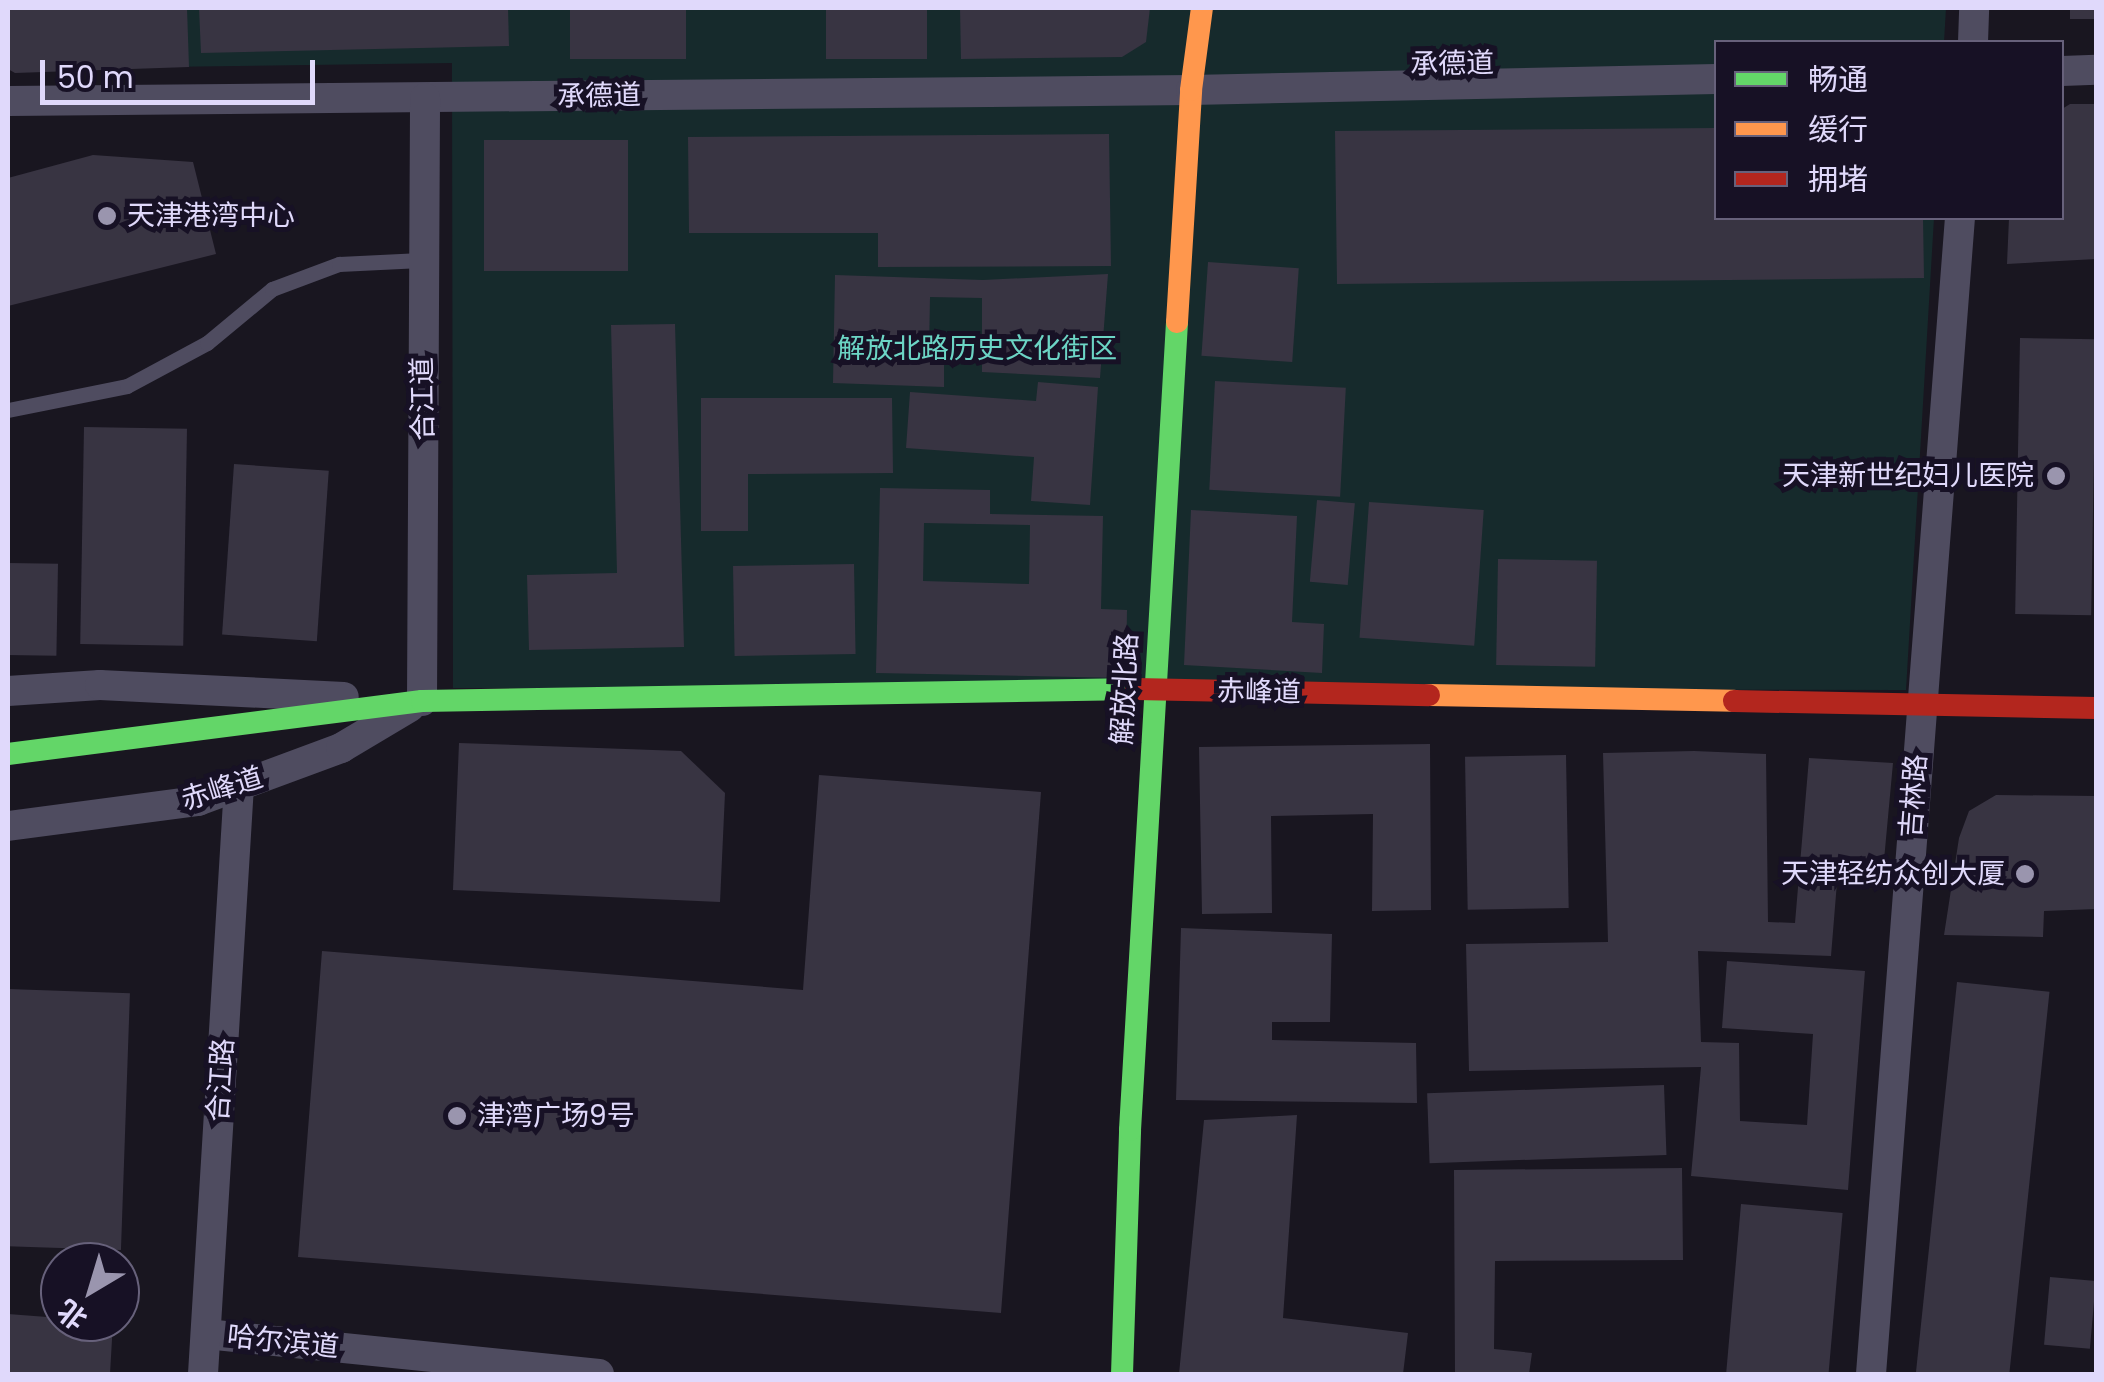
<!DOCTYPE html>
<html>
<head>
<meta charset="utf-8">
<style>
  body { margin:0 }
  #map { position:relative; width:2104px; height:1382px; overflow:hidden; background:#191620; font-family:Poppins,"Noto Sans SC",sans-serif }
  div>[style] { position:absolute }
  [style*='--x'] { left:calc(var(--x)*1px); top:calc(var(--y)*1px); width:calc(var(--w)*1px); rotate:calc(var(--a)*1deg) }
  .green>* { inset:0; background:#162a2c }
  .building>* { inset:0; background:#383442; transform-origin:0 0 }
  .lane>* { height:15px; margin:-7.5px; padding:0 7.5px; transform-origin:7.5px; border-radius:7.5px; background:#4f4c60 }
  .street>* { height:30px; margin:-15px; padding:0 15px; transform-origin:15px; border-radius:15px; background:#4f4c60 }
  .fast>* { height:22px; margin:-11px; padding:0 11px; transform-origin:11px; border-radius:11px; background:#63d668 }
  .slow>* { height:22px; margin:-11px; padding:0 11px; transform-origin:11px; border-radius:11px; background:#ff974d }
  .jam>* { height:22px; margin:-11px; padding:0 11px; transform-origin:11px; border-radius:11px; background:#b3261e }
  .dots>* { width:28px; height:28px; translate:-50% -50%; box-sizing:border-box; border:5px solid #171125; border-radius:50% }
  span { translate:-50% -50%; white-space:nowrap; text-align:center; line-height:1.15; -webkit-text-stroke:10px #171125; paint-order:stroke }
  .street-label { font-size:28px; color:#e0d9fb }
  .poi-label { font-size:28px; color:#e0d9fb }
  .left { translate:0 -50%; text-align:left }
  .right { translate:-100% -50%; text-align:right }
  .park-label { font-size:28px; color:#6cd5c5 }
  .frame { position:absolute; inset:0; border:10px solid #e0d9fb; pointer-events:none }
  .legend { position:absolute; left:1714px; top:40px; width:350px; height:180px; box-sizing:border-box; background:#171125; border:2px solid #67617b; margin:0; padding:12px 18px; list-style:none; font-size:30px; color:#e0d9fb }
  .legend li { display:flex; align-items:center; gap:20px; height:50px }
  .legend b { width:50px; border:2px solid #67617b }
  .north { position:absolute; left:40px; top:1242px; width:100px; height:100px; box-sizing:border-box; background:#171125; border:2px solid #67617b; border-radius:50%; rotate:218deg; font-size:28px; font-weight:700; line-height:40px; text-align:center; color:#e0d9fb }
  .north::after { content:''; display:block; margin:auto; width:35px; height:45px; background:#9a95ae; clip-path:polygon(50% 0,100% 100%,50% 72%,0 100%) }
  .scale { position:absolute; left:40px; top:60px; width:275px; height:45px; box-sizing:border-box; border:5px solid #e0d9fb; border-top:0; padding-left:12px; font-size:30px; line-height:35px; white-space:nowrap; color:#e0d9fb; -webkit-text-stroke:8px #171125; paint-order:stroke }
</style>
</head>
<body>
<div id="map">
  <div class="green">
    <div style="clip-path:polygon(8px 8px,1946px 8px,1944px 42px,1716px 42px,1716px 218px,1934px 218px,1906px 690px,453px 688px,452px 63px,8px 69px)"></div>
  </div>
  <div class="building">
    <div style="clip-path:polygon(8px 8px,187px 8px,189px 67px,15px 73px,8px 69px)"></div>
    <div style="clip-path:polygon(199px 8px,508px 8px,509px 46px,201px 53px)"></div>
    <div style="left:570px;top:8px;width:116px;height:51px"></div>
    <div style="left:826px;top:8px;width:101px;height:51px"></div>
    <div style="clip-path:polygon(960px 8px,1150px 8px,1146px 42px,1122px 57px,961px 59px)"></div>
    <div style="left:2070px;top:8px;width:26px;height:11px"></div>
    <div style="clip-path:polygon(2070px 104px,2096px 104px,2096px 259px,2007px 264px,2009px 218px,2062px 218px,2062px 109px)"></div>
    <div style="clip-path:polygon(1716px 128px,1716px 218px,1923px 218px,1924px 278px,1337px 284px,1335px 131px)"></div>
    <div style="clip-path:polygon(1109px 134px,1111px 266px,878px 267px,878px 233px,689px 233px,688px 137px)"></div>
    <div style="left:484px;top:140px;width:144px;height:131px"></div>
    <div style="clip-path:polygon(93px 155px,193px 162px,216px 254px,8px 306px,8px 178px)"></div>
    <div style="left:1208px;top:262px;width:91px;height:94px;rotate:4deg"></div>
    <div style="clip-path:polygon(1108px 274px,1100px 378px,982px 372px,982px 298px,930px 297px,929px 352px,944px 358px,944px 387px,833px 383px,835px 275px,983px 280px)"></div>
    <div style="clip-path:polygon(675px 324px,684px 647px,529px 650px,527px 575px,617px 573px,611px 325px)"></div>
    <div style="left:2020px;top:338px;width:76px;height:276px;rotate:1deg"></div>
    <div style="left:1215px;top:381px;width:131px;height:109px;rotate:3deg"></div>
    <div style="clip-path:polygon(1038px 382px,1098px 387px,1090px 505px,1031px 501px,1034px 457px,906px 448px,910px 392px,1036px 401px)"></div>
    <div style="clip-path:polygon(701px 398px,892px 398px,893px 473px,748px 474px,748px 531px,701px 531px)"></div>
    <div style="left:84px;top:427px;width:103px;height:217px;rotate:1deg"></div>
    <div style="left:234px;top:464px;width:95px;height:171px;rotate:4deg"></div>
    <div style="clip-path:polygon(evenodd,880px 488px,990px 490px,990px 514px,1103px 516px,1101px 609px,1127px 610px,1126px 678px,876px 673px,880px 488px,924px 523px,1030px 525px,1029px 584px,923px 581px,924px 523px)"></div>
    <div style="left:1317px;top:500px;width:38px;height:82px;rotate:5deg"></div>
    <div style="left:1369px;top:502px;width:115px;height:136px;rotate:4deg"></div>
    <div style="clip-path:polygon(1191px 510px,1297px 516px,1292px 622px,1324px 624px,1322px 673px,1184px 665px)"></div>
    <div style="left:1498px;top:559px;width:99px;height:106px;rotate:1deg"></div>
    <div style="left:8px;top:563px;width:50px;height:92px;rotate:1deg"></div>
    <div style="left:854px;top:564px;width:90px;height:121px;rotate:89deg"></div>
    <div style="clip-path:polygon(459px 743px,681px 751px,725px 793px,720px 902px,453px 890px)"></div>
    <div style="clip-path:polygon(1430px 744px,1431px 910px,1372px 911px,1373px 814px,1271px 816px,1272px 913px,1202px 914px,1199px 747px)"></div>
    <div style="clip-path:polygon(1694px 751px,1766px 754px,1768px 922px,1795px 923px,1809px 758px,1893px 763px,1883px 871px,1838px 870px,1831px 956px,1698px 951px,1701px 1042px,1739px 1043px,1740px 1121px,1807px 1125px,1813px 1034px,1722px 1028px,1727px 961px,1865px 971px,1848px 1190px,1691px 1176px,1701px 1067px,1469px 1071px,1466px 944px,1608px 942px,1603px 753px)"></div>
    <div style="left:1566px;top:755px;width:153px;height:101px;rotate:89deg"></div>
    <div style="clip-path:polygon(819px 775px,1041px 792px,1001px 1313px,298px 1257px,322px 951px,803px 990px)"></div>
    <div style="clip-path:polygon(1996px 795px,2096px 796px,2096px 909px,2044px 911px,2043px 937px,1944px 935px,1959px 838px,1969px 811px)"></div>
    <div style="clip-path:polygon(1181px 928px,1332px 934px,1330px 1022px,1272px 1022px,1272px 1040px,1416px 1043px,1417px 1103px,1176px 1100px)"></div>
    <div style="left:1957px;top:982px;width:93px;height:394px;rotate:6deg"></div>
    <div style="left:8px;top:989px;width:122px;height:257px;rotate:2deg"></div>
    <div style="left:1664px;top:1085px;width:70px;height:237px;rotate:88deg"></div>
    <div style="clip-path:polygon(1297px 1115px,1283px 1318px,1408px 1333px,1403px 1374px,1179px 1374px,1204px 1120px)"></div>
    <div style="clip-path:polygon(1682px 1168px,1683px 1260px,1495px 1261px,1494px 1349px,1532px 1353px,1529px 1374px,1455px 1374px,1454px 1170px)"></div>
    <div style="left:1741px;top:1204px;width:102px;height:171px;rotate:5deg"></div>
    <div style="left:2050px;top:1277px;width:46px;height:68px;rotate:5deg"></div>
    <div style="clip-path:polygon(8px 1314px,60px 1318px,60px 1322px,113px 1322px,110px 1374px,8px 1374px)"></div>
  </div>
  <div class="lane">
    <div style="--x:8;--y:410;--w:121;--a:-11.4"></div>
    <div style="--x:127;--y:386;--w:91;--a:-28.3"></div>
    <div style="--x:207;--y:343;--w:85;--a:-39.7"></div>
    <div style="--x:272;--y:289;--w:72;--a:-20.5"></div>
    <div style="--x:339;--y:264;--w:82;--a:-2.8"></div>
  </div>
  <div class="street">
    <div style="--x:1973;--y:42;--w:34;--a:-88"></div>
    <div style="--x:2062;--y:71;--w:34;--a:-2"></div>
    <div style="--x:8;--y:101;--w:1183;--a:-0.53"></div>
    <div style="--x:1191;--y:90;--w:525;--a:-1.2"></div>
    <div style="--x:8;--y:691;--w:92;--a:-3.7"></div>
    <div style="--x:100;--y:685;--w:244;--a:2.8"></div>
    <div style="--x:422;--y:701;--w:603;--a:-89.71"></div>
    <div style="--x:8;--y:826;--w:192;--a:-7.5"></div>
    <div style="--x:198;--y:801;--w:153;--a:-20.3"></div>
    <div style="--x:341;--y:748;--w:80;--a:-30.7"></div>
    <div style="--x:206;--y:1334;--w:395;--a:5.8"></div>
    <div style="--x:203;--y:1374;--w:589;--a:-86.5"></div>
    <div style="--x:1871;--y:1374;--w:1159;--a:-85.6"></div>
  </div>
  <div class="fast">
    <div style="--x:8;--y:754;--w:417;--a:-7.3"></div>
    <div style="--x:422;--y:701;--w:714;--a:-0.96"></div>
    <div style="--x:1122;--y:1374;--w:244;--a:-88.1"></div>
    <div style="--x:1130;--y:1130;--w:809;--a:-86.67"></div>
  </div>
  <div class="slow">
    <div style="--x:1177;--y:322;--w:232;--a:-86.5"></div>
    <div style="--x:1191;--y:90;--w:83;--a:-82.4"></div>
    <div style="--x:1429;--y:695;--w:305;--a:1.1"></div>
  </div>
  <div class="jam">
    <div style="--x:1136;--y:689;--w:293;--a:1.2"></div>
    <div style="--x:1734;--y:701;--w:362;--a:1.1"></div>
  </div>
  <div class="dots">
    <div style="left:107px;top:216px;background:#9a95ae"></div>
    <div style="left:2056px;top:476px;background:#9a95ae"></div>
    <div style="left:2025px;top:874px;background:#9a95ae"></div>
    <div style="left:457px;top:1116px;background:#9a95ae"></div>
  </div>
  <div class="street-label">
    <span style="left:1452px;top:64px;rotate:-1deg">承德道</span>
    <span style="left:599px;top:96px;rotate:-1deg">承德道</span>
    <span style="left:423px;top:399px;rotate:-91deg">合江道</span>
    <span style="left:1125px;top:689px;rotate:-87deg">解放北路</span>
    <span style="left:1259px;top:692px;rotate:1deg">赤峰道</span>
    <span style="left:222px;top:789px;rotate:-17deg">赤峰道</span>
    <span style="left:1914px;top:796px;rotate:-86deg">吉林路</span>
    <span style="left:221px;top:1080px;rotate:-86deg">合江路</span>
    <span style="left:283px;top:1342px;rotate:6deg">哈尔滨道</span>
  </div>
  <div class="poi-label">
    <span class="left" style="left:127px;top:216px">天津港湾中心</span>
    <span class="right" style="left:2034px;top:476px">天津新世纪妇儿医院</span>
    <span class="right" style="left:2005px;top:874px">天津轻纺众创大厦</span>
    <span class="left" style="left:477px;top:1116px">津湾广场9号</span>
  </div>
  <div class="park-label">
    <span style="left:977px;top:349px">解放北路历史文化街区</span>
  </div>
  <div class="frame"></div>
  <ul class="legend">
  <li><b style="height:12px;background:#63d668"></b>畅通</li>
  <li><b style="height:12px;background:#ff974d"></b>缓行</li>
  <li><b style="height:12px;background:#b3261e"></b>拥堵</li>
  </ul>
  <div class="north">北</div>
  <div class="scale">50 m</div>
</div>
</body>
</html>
